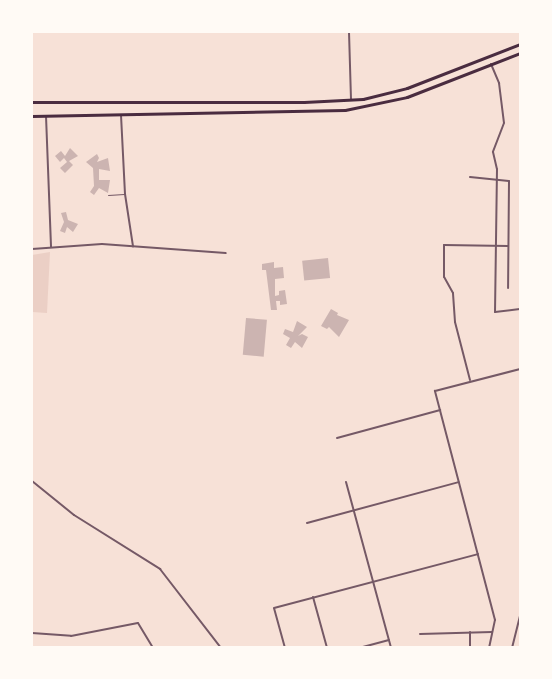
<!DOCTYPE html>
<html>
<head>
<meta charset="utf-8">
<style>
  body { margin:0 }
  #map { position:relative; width:552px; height:679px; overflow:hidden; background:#f7e1d7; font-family:Commissioner,sans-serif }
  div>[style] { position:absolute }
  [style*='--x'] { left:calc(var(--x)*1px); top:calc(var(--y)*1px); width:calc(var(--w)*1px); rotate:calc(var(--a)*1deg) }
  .green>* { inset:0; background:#ebcfc5 }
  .building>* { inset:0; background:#ccb4b1; transform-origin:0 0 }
  .service>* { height:1px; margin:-0.5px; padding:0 0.5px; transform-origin:0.5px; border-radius:0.5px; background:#755966 }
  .minor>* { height:2px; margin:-1px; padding:0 1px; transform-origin:1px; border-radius:1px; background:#755966 }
  .tertiary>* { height:2px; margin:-1px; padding:0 1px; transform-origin:1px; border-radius:1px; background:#755966 }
  .primary>* { height:3px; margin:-1.5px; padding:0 1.5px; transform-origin:1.5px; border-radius:1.5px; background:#4a2c40 }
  span { translate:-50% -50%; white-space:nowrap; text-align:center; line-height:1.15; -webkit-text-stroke:6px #fffaf5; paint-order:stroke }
  .frame { position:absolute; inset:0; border:33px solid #fffaf5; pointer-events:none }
</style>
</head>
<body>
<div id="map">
  <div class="green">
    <div style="clip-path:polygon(50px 252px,47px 313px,32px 312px,32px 255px)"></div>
  </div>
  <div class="building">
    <div style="clip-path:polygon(70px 148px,78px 156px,69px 161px,73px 165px,65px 173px,60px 168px,67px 162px,64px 158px,60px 162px,55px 156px,61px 151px,65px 156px)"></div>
    <div style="clip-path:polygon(97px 154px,99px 158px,97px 162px,108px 158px,110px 171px,99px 169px,99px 180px,110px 180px,108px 193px,99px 188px,94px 195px,90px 192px,94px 186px,93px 168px,86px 162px)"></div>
    <div style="clip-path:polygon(66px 212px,68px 220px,78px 224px,73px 232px,67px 227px,65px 233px,60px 231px,64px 222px,61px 213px)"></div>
    <div style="left:328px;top:258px;width:20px;height:26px;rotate:84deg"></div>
    <div style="clip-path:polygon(274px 262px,274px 268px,283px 267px,284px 278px,275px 279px,275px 296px,279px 295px,279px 291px,285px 290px,287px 304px,280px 305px,280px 301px,276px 301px,277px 310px,271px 310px,266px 270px,262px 270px,262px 264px)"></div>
    <div style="clip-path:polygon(331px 309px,338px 313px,337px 315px,349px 320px,339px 337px,329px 327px,327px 329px,321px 326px)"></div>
    <div style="left:246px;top:318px;width:21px;height:37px;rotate:5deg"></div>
    <div style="clip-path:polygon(297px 321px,307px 327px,298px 336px,302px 334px,308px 337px,302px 348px,295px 342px,291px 348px,286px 345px,290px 338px,283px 334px,285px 329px,293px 332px)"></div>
  </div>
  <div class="service">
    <div style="--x:108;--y:195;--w:16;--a:-4"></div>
  </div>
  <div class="minor">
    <div style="--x:349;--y:32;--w:68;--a:88.3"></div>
    <div style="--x:491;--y:64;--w:21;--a:67"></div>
    <div style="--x:499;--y:83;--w:40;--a:82.9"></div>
    <div style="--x:504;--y:123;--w:31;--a:111"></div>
    <div style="--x:493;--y:152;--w:17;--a:77"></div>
    <div style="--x:497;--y:169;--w:143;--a:90.8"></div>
    <div style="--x:495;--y:312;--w:25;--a:-7"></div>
    <div style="--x:121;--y:115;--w:79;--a:87.1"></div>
    <div style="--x:125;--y:194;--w:53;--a:81.3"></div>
    <div style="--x:46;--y:116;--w:131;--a:87.8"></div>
    <div style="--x:470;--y:177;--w:39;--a:6"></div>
    <div style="--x:509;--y:181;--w:107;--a:90.5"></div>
    <div style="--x:32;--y:249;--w:70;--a:-4.1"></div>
    <div style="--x:102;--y:244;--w:124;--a:4.2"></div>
    <div style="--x:470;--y:380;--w:60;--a:-104.5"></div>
    <div style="--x:455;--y:322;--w:29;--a:-94"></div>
    <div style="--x:453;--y:293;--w:18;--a:-119"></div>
    <div style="--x:444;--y:277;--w:32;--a:-90"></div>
    <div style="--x:444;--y:245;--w:64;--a:0.9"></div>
    <div style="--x:337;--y:438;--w:107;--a:-15.2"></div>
    <div style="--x:346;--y:482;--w:172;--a:74.8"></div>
    <div style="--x:307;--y:523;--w:157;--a:-15.1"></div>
    <div style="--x:313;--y:597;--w:53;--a:74.6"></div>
    <div style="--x:470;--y:632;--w:16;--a:90"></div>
    <div style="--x:420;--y:634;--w:72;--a:-1.6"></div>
    <div style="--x:285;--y:648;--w:41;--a:-105.4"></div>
    <div style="--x:274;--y:608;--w:211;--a:-14.8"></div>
    <div style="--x:359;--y:648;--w:31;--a:-15"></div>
    <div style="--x:489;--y:648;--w:29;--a:-78"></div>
    <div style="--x:495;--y:620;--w:237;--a:-104.7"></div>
    <div style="--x:435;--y:391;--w:88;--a:-14.5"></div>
    <div style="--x:512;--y:648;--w:34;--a:-76"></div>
  </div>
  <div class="tertiary">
    <div style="--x:32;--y:481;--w:54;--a:39"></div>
    <div style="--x:74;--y:515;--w:102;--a:32.1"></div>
    <div style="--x:160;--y:569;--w:100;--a:52.3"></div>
    <div style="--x:32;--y:633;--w:39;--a:4"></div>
    <div style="--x:71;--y:636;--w:68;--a:-11"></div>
    <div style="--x:138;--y:623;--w:29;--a:59"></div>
  </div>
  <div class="primary">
    <div style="--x:32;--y:102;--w:272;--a:0"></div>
    <div style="--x:304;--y:102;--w:59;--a:-2.9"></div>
    <div style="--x:363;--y:99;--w:45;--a:-14"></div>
    <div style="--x:407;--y:88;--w:121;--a:-21.3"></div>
    <div style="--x:32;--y:116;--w:313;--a:-1.1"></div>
    <div style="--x:345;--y:110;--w:63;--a:-11.8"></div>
    <div style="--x:407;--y:97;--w:121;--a:-21.3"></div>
  </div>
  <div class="frame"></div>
</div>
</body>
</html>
